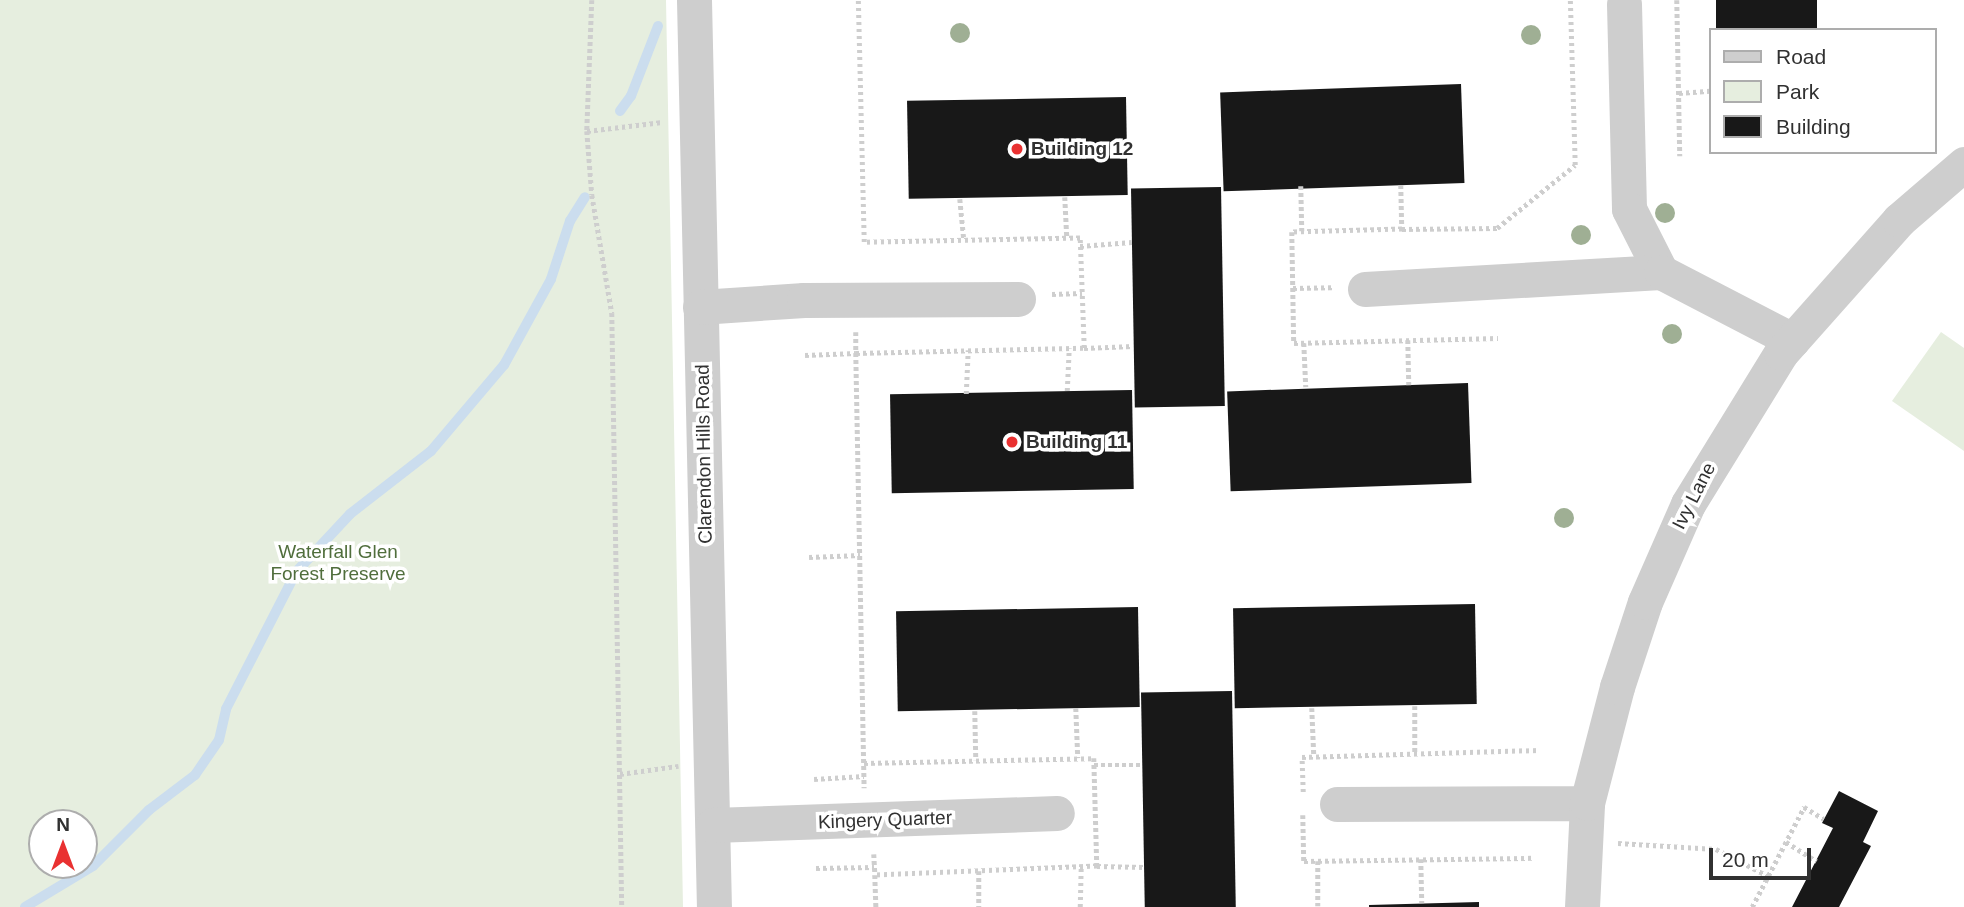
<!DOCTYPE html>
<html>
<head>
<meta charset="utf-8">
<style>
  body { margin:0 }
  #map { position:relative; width:1964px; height:907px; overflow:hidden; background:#fff; font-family:Helvetica,sans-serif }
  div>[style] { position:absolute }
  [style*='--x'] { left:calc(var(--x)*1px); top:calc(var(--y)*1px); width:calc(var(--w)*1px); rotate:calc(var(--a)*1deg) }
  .green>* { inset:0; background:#e6eedf }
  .stream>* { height:10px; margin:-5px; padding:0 5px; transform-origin:5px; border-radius:5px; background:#cbddee }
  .building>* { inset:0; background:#181818; transform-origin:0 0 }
  .path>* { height:4.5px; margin-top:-2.25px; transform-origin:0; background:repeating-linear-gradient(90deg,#cecece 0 3.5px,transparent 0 7px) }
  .minor>* { height:35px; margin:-17.5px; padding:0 17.5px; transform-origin:17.5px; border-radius:17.5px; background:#cecece }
  .trees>* { width:20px; height:20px; margin:-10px; border-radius:50%; background:#9faf94 }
  .dots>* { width:19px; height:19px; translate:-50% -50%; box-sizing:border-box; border:4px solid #fff; border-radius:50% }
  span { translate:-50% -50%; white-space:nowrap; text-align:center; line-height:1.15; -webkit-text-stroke:7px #fff; paint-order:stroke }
  .poi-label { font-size:19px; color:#313131; font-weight:700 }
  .left { translate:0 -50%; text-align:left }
  .street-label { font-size:19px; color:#313131 }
  .park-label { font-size:19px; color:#506e3c }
  .legend { position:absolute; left:1709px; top:28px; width:228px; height:126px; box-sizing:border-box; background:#fff; border:2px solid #adadad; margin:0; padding:9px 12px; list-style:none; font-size:21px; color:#313131 }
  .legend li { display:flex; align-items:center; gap:14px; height:35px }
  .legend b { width:35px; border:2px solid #adadad }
  .north { position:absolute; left:28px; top:809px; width:70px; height:70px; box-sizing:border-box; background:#fff; border:2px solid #adadad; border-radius:50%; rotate:0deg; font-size:19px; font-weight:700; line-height:28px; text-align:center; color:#313131 }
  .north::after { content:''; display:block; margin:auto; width:24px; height:32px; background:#e93131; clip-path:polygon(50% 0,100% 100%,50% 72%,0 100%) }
  .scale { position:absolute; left:1709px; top:848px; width:102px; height:32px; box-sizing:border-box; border:4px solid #313131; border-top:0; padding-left:9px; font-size:21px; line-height:24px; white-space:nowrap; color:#313131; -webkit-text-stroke:5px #fff; paint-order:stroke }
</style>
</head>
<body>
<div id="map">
  <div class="green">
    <div style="clip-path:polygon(evenodd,0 0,666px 0,683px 907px,0 907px,0 0,84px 823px,84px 865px,42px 865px,42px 823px,84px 823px)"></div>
    <div style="clip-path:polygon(1941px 332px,1964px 348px,1964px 451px,1892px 401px)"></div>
  </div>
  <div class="stream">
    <div style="--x:620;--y:111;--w:19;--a:-54"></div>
    <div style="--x:631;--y:96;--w:75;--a:-68.9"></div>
    <div style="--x:25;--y:907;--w:79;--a:-31.1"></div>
    <div style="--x:93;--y:866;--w:79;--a:-45"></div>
    <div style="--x:149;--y:810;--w:58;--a:-37.3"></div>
    <div style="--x:195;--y:775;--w:42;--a:-55.6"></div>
    <div style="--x:219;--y:740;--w:32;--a:-77"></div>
    <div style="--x:226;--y:709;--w:154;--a:-62.9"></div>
    <div style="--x:296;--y:572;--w:79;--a:-47"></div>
    <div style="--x:350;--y:514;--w:103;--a:-37.9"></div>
    <div style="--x:431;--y:451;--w:113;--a:-49.7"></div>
    <div style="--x:504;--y:365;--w:98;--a:-61.3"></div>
    <div style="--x:551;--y:279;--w:61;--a:-71.9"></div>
    <div style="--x:570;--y:221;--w:28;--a:-58"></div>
  </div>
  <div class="building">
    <div style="left:1716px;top:0;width:101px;height:30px"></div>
    <div style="left:1461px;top:84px;width:99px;height:241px;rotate:88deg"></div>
    <div style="left:1126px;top:97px;width:98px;height:219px;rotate:89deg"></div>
    <div style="left:1221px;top:187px;width:219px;height:90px;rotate:89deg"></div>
    <div style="left:1468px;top:383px;width:100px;height:241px;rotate:88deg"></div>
    <div style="left:1132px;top:390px;width:99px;height:242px;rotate:89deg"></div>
    <div style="left:1475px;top:604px;width:100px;height:242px;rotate:89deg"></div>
    <div style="left:1138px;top:607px;width:100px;height:242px;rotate:89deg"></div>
    <div style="left:1232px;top:691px;width:216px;height:91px;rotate:89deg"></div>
    <div style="clip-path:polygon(1839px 791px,1878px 811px,1863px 842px,1871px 846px,1839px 907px,1792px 907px,1833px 828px,1822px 823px)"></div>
    <div style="clip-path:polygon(1479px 902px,1479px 907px,1369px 907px,1369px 905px)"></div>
  </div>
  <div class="path">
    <div style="--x:592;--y:0;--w:131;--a:92.2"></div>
    <div style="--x:587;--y:131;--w:64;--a:85.5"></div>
    <div style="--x:592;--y:195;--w:120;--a:80.4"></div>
    <div style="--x:612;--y:313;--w:594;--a:89.04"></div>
    <div style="--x:1677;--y:0;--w:156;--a:88.9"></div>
    <div style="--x:1679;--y:93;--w:31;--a:-4"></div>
    <div style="--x:587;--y:131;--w:76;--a:-6.8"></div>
    <div style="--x:1401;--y:185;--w:44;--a:88.7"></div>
    <div style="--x:1402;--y:229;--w:95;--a:-0.6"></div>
    <div style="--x:1497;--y:228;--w:100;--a:-38.9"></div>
    <div style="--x:1575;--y:165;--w:165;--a:-91.7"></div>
    <div style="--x:1301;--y:186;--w:45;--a:88.7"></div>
    <div style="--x:1065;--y:197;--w:41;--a:87.2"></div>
    <div style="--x:960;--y:199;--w:41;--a:84.4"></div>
    <div style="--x:1402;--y:229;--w:110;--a:178.4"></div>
    <div style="--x:1292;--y:232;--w:111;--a:89"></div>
    <div style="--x:1294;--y:343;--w:204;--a:-1.4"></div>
    <div style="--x:1080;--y:246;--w:52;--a:-4.4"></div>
    <div style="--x:1293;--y:288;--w:39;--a:-1"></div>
    <div style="--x:1052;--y:294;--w:30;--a:-2"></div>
    <div style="--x:856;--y:332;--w:21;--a:90"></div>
    <div style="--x:856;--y:353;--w:228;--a:-1.3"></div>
    <div style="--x:1084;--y:348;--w:110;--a:-92.1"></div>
    <div style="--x:1080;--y:238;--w:216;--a:178.9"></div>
    <div style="--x:864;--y:242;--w:242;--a:-91.4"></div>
    <div style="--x:1408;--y:340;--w:45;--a:88.7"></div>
    <div style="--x:1304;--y:343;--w:44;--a:87.4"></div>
    <div style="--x:1084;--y:348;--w:49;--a:-2.3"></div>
    <div style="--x:805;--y:355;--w:51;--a:-2.2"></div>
    <div style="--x:856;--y:353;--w:435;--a:88.9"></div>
    <div style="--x:1067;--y:391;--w:43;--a:-87.3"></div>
    <div style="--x:966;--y:394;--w:44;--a:-87.4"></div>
    <div style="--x:809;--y:557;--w:51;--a:-2.2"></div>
    <div style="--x:1415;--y:706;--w:47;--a:90"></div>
    <div style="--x:1076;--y:708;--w:50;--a:87.7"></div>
    <div style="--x:1312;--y:708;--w:48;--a:87.6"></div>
    <div style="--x:975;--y:711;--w:49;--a:88.8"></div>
    <div style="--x:864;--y:763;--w:230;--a:-1.2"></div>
    <div style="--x:1094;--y:758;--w:108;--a:88.4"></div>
    <div style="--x:1097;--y:866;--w:222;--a:177.7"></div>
    <div style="--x:875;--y:875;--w:32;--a:88"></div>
    <div style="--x:1094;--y:765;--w:49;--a:0"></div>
    <div style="--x:620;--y:774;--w:59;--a:-7.9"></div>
    <div style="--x:814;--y:779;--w:50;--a:-3.4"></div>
    <div style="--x:1303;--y:792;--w:35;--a:-92"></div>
    <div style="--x:1302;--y:757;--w:237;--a:-1.7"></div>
    <div style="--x:1303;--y:815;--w:46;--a:88.8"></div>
    <div style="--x:1304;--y:861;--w:228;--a:-0.8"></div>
    <div style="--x:1786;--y:842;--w:36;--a:32"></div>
    <div style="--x:1618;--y:843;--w:98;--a:3.5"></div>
    <div style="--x:1716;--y:849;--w:59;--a:27.4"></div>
    <div style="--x:874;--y:854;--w:21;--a:87"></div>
    <div style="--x:1421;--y:859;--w:44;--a:88.7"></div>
    <div style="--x:1318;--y:861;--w:45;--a:90"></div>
    <div style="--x:1097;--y:866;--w:47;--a:1.2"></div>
    <div style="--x:816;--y:868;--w:58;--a:-1"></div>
    <div style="--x:979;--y:871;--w:36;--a:90"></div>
    <div style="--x:1080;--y:907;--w:40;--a:-88.6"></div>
    <div style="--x:1752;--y:907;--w:113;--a:-62.5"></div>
    <div style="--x:1804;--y:807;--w:23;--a:31"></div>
  </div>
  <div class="minor">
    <div style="--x:694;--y:0;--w:907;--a:88.74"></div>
    <div style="--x:1624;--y:4;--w:205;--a:88.6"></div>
    <div style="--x:1629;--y:209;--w:71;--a:63.1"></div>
    <div style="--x:1365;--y:289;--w:296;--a:-3.3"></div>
    <div style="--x:1661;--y:272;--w:148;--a:27.4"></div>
    <div style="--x:700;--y:307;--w:104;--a:-3.9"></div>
    <div style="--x:804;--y:300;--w:214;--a:-0.3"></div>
    <div style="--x:1337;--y:804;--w:250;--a:-0.2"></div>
    <div style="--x:713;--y:825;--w:344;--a:-2"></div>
    <div style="--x:1582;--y:907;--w:104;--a:-87.2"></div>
    <div style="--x:1587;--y:803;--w:120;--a:-75.5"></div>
    <div style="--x:1617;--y:687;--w:89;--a:-71.8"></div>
    <div style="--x:1645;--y:602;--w:107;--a:-66.3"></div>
    <div style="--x:1688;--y:504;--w:177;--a:-58.4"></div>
    <div style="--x:1781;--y:353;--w:178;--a:-48.4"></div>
    <div style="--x:1899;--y:220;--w:86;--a:-40.7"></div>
  </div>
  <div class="trees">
    <div style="left:960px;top:33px"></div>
    <div style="left:1531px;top:35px"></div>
    <div style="left:1665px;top:213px"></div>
    <div style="left:1581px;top:235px"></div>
    <div style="left:1672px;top:334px"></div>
    <div style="left:1564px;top:518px"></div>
  </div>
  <div class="dots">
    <div style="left:1017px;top:149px;background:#e93131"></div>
    <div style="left:1012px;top:442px;background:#e93131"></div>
  </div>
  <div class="poi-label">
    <span class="left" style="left:1031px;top:149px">Building 12</span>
    <span class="left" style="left:1026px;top:442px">Building 11</span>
  </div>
  <div class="street-label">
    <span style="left:704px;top:454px;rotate:-91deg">Clarendon Hills Road</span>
    <span style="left:1694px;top:496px;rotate:-63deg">Ivy Lane</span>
    <span style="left:885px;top:820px;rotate:-2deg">Kingery Quarter</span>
  </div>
  <div class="park-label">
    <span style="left:338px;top:563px">Waterfall Glen<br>Forest Preserve</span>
  </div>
  <ul class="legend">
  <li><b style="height:9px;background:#cecece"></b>Road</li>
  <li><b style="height:19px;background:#e6eedf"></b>Park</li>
  <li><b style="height:19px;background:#181818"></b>Building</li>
  </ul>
  <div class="north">N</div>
  <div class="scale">20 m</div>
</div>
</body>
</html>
